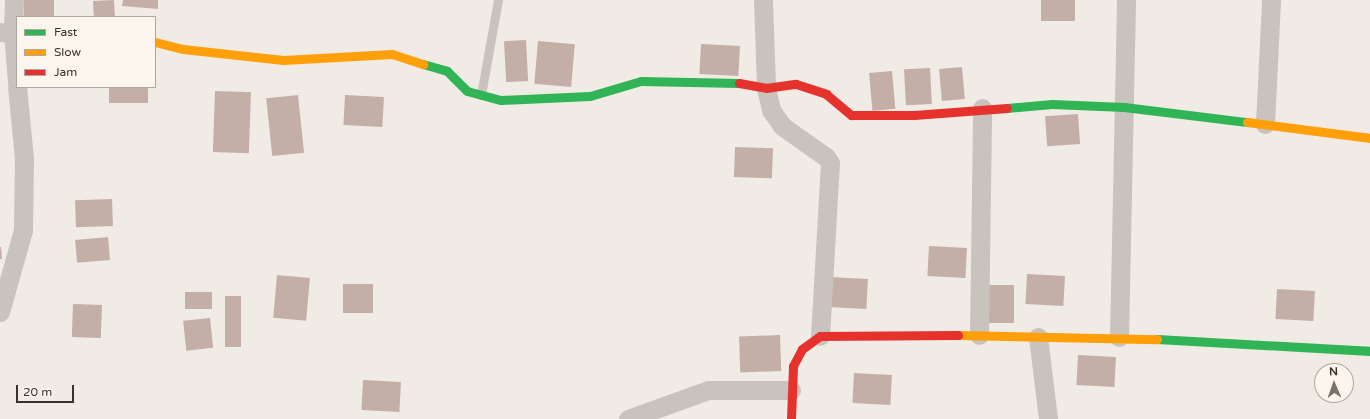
<!DOCTYPE html>
<html>
<head>
<meta charset="utf-8">
<style>
  body { margin:0 }
  #map { position:relative; width:1370px; height:419px; overflow:hidden; background:#f0ebe5; font-family:"Varela Round",sans-serif }
  div>[style] { position:absolute }
  [style*='--x'] { left:calc(var(--x)*1px); top:calc(var(--y)*1px); width:calc(var(--w)*1px); rotate:calc(var(--a)*1deg) }
  .building>* { inset:0; background:#c3afa7; transform-origin:0 0 }
  .lane>* { height:9px; margin:-4.5px; padding:0 4.5px; transform-origin:4.5px; border-radius:4.5px; background:#c9c3be }
  .street>* { height:19px; margin:-9.5px; padding:0 9.5px; transform-origin:9.5px; border-radius:9.5px; background:#c9c3be }
  .fast>* { height:9px; margin:-4.5px; padding:0 4.5px; transform-origin:4.5px; border-radius:4.5px; background:#30b455 }
  .slow>* { height:9px; margin:-4.5px; padding:0 4.5px; transform-origin:4.5px; border-radius:4.5px; background:#ff9f0a }
  .jam>* { height:9px; margin:-4.5px; padding:0 4.5px; transform-origin:4.5px; border-radius:4.5px; background:#e5322d }
  span { translate:-50% -50%; white-space:nowrap; text-align:center; line-height:1.15; -webkit-text-stroke:4px #fbf5ee; paint-order:stroke }
  .legend { position:absolute; left:16px; top:16px; width:140px; height:72px; box-sizing:border-box; background:#fbf5ee; border:1px solid #aea6a0; margin:0; padding:5px 7px; list-style:none; font-size:12px; color:#3b302b }
  .legend li { display:flex; align-items:center; gap:8px; height:20px }
  .legend b { width:20px; border:1px solid #aea6a0 }
  .north { position:absolute; left:1314px; top:363px; width:40px; height:40px; box-sizing:border-box; background:#fbf5ee; border:1px solid #aea6a0; border-radius:50%; rotate:358deg; font-size:11px; font-weight:700; line-height:16px; text-align:center; color:#3b302b }
  .north::after { content:''; display:block; margin:auto; width:14px; height:18px; background:#7a716c; clip-path:polygon(50% 0,100% 100%,50% 72%,0 100%) }
  .scale { position:absolute; left:16px; top:385px; width:58px; height:18px; box-sizing:border-box; border:2px solid #3b302b; border-top:0; padding-left:5px; font-size:12px; line-height:14px; white-space:nowrap; color:#3b302b; -webkit-text-stroke:3px #fbf5ee; paint-order:stroke }
</style>
</head>
<body>
<div id="map">
  <div class="building">
    <div style="left:24px;top:0;width:30px;height:17px"></div>
    <div style="left:114px;top:0;width:17px;height:21px;rotate:87deg"></div>
    <div style="clip-path:polygon(123px 0,158px 0,158px 9px,122px 6px)"></div>
    <div style="left:1041px;top:0;width:34px;height:21px"></div>
    <div style="left:526px;top:40px;width:41px;height:22px;rotate:87deg"></div>
    <div style="left:538px;top:41px;width:37px;height:43px;rotate:5deg"></div>
    <div style="left:701px;top:44px;width:39px;height:30px;rotate:3deg"></div>
    <div style="left:962px;top:67px;width:32px;height:23px;rotate:85deg"></div>
    <div style="left:930px;top:68px;width:36px;height:26px;rotate:87deg"></div>
    <div style="left:892px;top:71px;width:38px;height:23px;rotate:85deg"></div>
    <div style="left:109px;top:87px;width:39px;height:16px"></div>
    <div style="left:215px;top:91px;width:36px;height:61px;rotate:2deg"></div>
    <div style="left:298px;top:95px;width:58px;height:32px;rotate:84deg"></div>
    <div style="left:345px;top:95px;width:39px;height:30px;rotate:3deg"></div>
    <div style="left:1078px;top:114px;width:30px;height:33px;rotate:86deg"></div>
    <div style="left:735px;top:147px;width:38px;height:30px;rotate:2deg"></div>
    <div style="left:112px;top:199px;width:27px;height:37px;rotate:88deg"></div>
    <div style="left:108px;top:237px;width:23px;height:33px;rotate:85deg"></div>
    <div style="left:929px;top:246px;width:38px;height:30px;rotate:3deg"></div>
    <div style="clip-path:polygon(0 247px,1px 247px,2px 259px,0 259px)"></div>
    <div style="left:1027px;top:274px;width:38px;height:30px;rotate:3deg"></div>
    <div style="left:277px;top:275px;width:33px;height:43px;rotate:5deg"></div>
    <div style="left:830px;top:277px;width:38px;height:30px;rotate:3deg"></div>
    <div style="left:343px;top:284px;width:30px;height:29px"></div>
    <div style="left:984px;top:285px;width:30px;height:38px"></div>
    <div style="left:1277px;top:289px;width:38px;height:30px;rotate:3deg"></div>
    <div style="left:212px;top:292px;width:17px;height:27px;rotate:90deg"></div>
    <div style="left:225px;top:296px;width:16px;height:51px"></div>
    <div style="left:73px;top:304px;width:29px;height:33px;rotate:2deg"></div>
    <div style="left:210px;top:318px;width:30px;height:27px;rotate:84deg"></div>
    <div style="left:780px;top:335px;width:36px;height:41px;rotate:88deg"></div>
    <div style="left:1078px;top:355px;width:38px;height:30px;rotate:3deg"></div>
    <div style="left:854px;top:373px;width:38px;height:30px;rotate:3deg"></div>
    <div style="left:363px;top:380px;width:38px;height:30px;rotate:3deg"></div>
  </div>
  <div class="lane">
    <div style="--x:481;--y:95;--w:97;--a:-79.9"></div>
  </div>
  <div class="street">
    <div style="--x:14;--y:0;--w:33;--a:92"></div>
    <div style="--x:13;--y:33;--w:4;--a:0"></div>
    <div style="--x:763;--y:0;--w:88;--a:88"></div>
    <div style="--x:766;--y:88;--w:23;--a:77"></div>
    <div style="--x:771;--y:110;--w:19;--a:55"></div>
    <div style="--x:782;--y:126;--w:54;--a:35.2"></div>
    <div style="--x:826;--y:157;--w:7;--a:56"></div>
    <div style="--x:830;--y:163;--w:173;--a:93.3"></div>
    <div style="--x:0;--y:32;--w:13;--a:4"></div>
    <div style="--x:13;--y:33;--w:49;--a:85.3"></div>
    <div style="--x:1265;--y:124;--w:124;--a:-87.2"></div>
    <div style="--x:0;--y:312;--w:85;--a:-74.3"></div>
    <div style="--x:23;--y:230;--w:72;--a:-89.2"></div>
    <div style="--x:24;--y:158;--w:71;--a:-95.6"></div>
    <div style="--x:979;--y:335;--w:227;--a:-89.2"></div>
    <div style="--x:1038;--y:337;--w:83;--a:83"></div>
    <div style="--x:1119;--y:337;--w:337;--a:-88.8"></div>
    <div style="--x:628;--y:419;--w:85;--a:-19.9"></div>
    <div style="--x:708;--y:390;--w:83;--a:0"></div>
  </div>
  <div class="fast">
    <div style="--x:423;--y:64;--w:25;--a:16"></div>
    <div style="--x:447;--y:71;--w:28;--a:45"></div>
    <div style="--x:467;--y:91;--w:35;--a:15"></div>
    <div style="--x:501;--y:100;--w:89;--a:-2.6"></div>
    <div style="--x:590;--y:96;--w:53;--a:-16.4"></div>
    <div style="--x:641;--y:81;--w:98;--a:1.2"></div>
    <div style="--x:1007;--y:108;--w:45;--a:-5.1"></div>
    <div style="--x:1052;--y:104;--w:72;--a:2.4"></div>
    <div style="--x:1124;--y:107;--w:124;--a:7"></div>
    <div style="--x:1157;--y:339;--w:213;--a:3.2"></div>
  </div>
  <div class="slow">
    <div style="--x:155;--y:42;--w:29;--a:14"></div>
    <div style="--x:183;--y:49;--w:101;--a:6.3"></div>
    <div style="--x:283;--y:60;--w:109;--a:-3.2"></div>
    <div style="--x:392;--y:54;--w:33;--a:18"></div>
    <div style="--x:1247;--y:122;--w:124;--a:7.4"></div>
    <div style="--x:958;--y:335;--w:199;--a:1.2"></div>
  </div>
  <div class="jam">
    <div style="--x:739;--y:83;--w:27;--a:10"></div>
    <div style="--x:766;--y:88;--w:30;--a:-8"></div>
    <div style="--x:796;--y:84;--w:32;--a:18"></div>
    <div style="--x:826;--y:94;--w:33;--a:40"></div>
    <div style="--x:851;--y:115;--w:63;--a:0"></div>
    <div style="--x:914;--y:115;--w:93;--a:-4.3"></div>
    <div style="--x:791;--y:419;--w:53;--a:-87.8"></div>
    <div style="--x:793;--y:366;--w:19;--a:-62"></div>
    <div style="--x:802;--y:349;--w:22;--a:-36"></div>
    <div style="--x:820;--y:336;--w:138;--a:-0.4"></div>
  </div>
  <ul class="legend">
  <li><b style="height:5px;background:#30b455"></b>Fast</li>
  <li><b style="height:5px;background:#ff9f0a"></b>Slow</li>
  <li><b style="height:5px;background:#e5322d"></b>Jam</li>
  </ul>
  <div class="north">N</div>
  <div class="scale">20 m</div>
</div>
</body>
</html>
